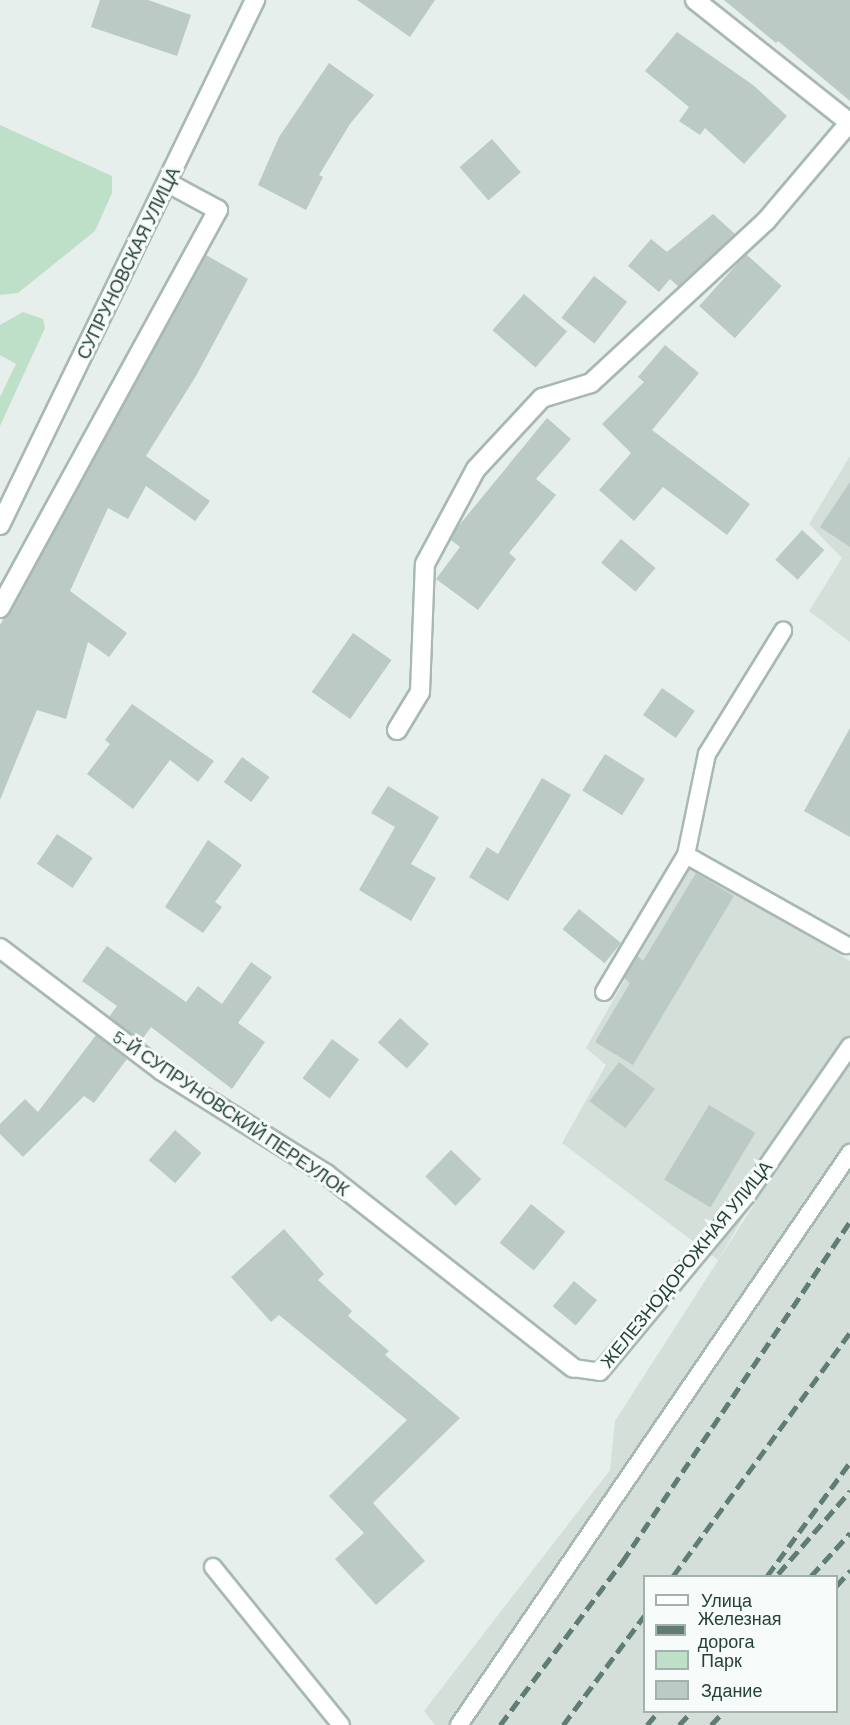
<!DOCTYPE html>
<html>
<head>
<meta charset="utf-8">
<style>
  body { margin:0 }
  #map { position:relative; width:850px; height:1725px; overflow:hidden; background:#e6efeb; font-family:Barlow,sans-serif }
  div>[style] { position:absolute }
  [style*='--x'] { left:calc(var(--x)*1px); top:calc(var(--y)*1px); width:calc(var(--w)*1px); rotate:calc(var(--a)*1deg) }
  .built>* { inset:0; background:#d4dfda }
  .green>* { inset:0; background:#bfe0c8 }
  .building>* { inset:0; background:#bbcac4; transform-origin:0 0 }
  .roads { filter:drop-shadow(2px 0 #a8b8b2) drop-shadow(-2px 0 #a8b8b2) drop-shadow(0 2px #a8b8b2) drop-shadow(0 -2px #a8b8b2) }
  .service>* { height:16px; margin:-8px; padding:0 8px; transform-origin:8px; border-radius:8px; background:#fff }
  .minor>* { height:18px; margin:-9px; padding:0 9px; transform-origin:9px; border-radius:9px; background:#fff }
  .tertiary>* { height:18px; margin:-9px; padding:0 9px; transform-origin:9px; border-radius:9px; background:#fff }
  .rail>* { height:4.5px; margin-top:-2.25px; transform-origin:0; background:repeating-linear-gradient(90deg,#5f7d75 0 12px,transparent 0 18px) }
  span { translate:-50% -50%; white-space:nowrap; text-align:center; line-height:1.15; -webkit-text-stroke:6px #f7fbf9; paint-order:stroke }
  .street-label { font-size:18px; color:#24423a }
  .legend { position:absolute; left:643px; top:1575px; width:195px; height:138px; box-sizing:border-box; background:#f7fbf9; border:2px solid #a3b1ad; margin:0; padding:8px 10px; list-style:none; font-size:18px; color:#24423a }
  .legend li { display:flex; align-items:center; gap:12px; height:30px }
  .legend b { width:30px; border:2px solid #a3b1ad }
</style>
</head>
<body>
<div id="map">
  <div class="built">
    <div style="clip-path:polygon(850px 456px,850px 642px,809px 611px,842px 558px,809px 524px)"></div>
    <div style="clip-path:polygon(690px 865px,850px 961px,850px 1037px,718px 1260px,562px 1143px,606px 1065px,586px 1048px)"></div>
    <div style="clip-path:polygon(evenodd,850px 1055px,850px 1725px,435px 1725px,424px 1711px,610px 1470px,615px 1421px,850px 1055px,644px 1576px,836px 1576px,836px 1712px,644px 1712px,644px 1576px)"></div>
  </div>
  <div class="green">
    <div style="clip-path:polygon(0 125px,112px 176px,112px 193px,95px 231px,18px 293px,0 295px)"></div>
    <div style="clip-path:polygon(23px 312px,43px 319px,45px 328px,0 426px,0 397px,16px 364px,0 355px,0 325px)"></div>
  </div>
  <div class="building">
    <div style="clip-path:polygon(100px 0,148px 0,191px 15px,177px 56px,91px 27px)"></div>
    <div style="clip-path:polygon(357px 0,435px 0,410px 37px)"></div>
    <div style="clip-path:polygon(724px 0,850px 0,850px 101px,778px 41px,776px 43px)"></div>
    <div style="clip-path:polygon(677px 32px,753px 85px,787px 116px,744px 164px,705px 128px,700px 135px,679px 121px,689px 107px,645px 71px)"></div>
    <div style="clip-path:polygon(329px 63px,374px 95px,350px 124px,319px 175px,323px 177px,306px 210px,258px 185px,279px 137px)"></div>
    <div style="left:492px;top:139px;width:44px;height:43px;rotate:49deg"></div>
    <div style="clip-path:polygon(713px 214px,735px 234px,679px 287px,670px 279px,659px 292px,628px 266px,651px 239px,667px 252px)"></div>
    <div style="left:746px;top:254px;width:48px;height:70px;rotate:42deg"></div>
    <div style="clip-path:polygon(206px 255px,248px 279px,196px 376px,146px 456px,210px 501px,195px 521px,146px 486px,128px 519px,108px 508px,70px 591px,127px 633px,109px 657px,88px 642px,66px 719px,37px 710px,0 800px,0 625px)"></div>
    <div style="left:594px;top:276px;width:42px;height:53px;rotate:38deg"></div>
    <div style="left:524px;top:294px;width:57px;height:48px;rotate:41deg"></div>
    <div style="clip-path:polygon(665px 345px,699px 373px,652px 430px,750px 504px,727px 535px,663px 487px,634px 521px,599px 490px,631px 453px,602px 424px,644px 382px,638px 377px)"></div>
    <div style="clip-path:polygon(547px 418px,571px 439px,536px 479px,556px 495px,509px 553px,516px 559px,478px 610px,436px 579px,460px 547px,451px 540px,456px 529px)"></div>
    <div style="clip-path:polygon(850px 482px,850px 547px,820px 527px)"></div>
    <div style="left:802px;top:530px;width:30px;height:40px;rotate:42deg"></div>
    <div style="left:621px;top:539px;width:45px;height:31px;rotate:40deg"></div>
    <div style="left:353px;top:633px;width:47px;height:72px;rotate:35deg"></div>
    <div style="left:662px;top:688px;width:40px;height:33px;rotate:35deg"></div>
    <div style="clip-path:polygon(132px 704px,214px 761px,198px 782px,170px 760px,133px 809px,87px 774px,110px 744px,105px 740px)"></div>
    <div style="clip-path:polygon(850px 728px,850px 837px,804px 811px)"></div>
    <div style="left:605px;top:754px;width:47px;height:43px;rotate:32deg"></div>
    <div style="left:242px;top:757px;width:34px;height:31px;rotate:36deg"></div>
    <div style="clip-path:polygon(542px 778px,571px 795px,508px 901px,469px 877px,487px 847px,498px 854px)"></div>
    <div style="clip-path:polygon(388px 786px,439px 817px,411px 864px,436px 878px,411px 921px,359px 890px,395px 827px,371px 813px)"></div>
    <div style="left:57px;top:834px;width:43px;height:36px;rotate:34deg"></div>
    <div style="clip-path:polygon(208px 840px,242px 865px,215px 902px,222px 907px,203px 933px,165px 907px)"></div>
    <div style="clip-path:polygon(696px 873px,734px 896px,633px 1065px,595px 1042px,630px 983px,624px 978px,638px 956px,643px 961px)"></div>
    <div style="left:579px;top:909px;width:54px;height:26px;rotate:39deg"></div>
    <div style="clip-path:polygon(107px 946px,186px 1002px,198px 986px,222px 1004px,251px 962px,272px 977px,238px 1023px,265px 1042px,232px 1089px,151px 1027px,141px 1041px,109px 1017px,117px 1006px,82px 981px)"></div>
    <div style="left:400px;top:1018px;width:39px;height:33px;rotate:42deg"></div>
    <div style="clip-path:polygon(96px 1035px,127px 1059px,94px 1103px,84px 1096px,23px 1157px,0 1134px,0 1124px,25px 1099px,38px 1112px)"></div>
    <div style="left:332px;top:1039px;width:34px;height:49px;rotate:37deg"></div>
    <div style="left:619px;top:1062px;width:45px;height:49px;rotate:37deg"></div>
    <div style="left:709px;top:1105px;width:54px;height:87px;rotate:31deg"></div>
    <div style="left:175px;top:1130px;width:35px;height:40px;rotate:41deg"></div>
    <div style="left:451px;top:1150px;width:42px;height:37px;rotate:44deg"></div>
    <div style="left:531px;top:1204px;width:44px;height:50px;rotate:39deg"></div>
    <div style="clip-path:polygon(284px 1229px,324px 1274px,318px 1280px,352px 1311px,348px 1316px,389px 1351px,385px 1355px,460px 1418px,373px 1503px,425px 1561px,376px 1605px,335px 1559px,364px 1533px,329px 1496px,407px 1420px,279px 1315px,271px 1322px,231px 1277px)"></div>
    <div style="left:574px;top:1281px;width:30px;height:33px;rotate:40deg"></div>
  </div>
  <div class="roads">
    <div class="service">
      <div style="--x:686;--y:855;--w:184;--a:29.4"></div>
      <div style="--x:604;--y:992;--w:160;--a:-59.1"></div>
      <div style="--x:686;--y:855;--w:103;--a:-78.3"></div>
      <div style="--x:707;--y:754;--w:145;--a:-58.3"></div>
      <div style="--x:573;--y:1368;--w:27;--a:8"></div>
      <div style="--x:600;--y:1372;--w:230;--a:-50.3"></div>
      <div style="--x:747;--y:1195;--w:181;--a:-55.3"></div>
      <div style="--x:213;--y:1567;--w:203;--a:51"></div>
      <div style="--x:459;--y:1725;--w:693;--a:-55.64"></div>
    </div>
    <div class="minor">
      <div style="--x:695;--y:0;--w:198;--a:38.4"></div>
      <div style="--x:0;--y:608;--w:454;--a:-61.3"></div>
      <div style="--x:218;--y:210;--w:57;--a:-151.6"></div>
      <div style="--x:397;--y:730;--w:44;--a:-58.8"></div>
      <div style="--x:420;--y:692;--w:128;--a:-87.8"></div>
      <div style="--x:425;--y:564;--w:108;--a:-61.8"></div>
      <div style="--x:476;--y:469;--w:97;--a:-47.1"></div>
      <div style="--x:542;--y:398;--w:51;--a:-17"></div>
      <div style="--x:591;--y:383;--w:238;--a:-42.8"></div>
      <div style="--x:766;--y:221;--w:128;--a:-49.7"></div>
      <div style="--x:0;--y:948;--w:203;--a:37.2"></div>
      <div style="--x:162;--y:1071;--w:194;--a:32.1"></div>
      <div style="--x:326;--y:1174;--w:314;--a:38.1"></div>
    </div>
    <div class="tertiary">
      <div style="--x:0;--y:525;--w:584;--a:-64.09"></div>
    </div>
  </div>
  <div class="rail">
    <div style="--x:778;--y:1574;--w:110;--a:-49.1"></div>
    <div style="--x:673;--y:1576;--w:301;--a:-54"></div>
    <div style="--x:767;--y:1576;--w:141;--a:-53.9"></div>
    <div style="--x:811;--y:1576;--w:58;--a:-47.8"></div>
    <div style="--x:836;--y:1586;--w:21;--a:-47"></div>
    <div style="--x:500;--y:1725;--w:204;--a:-53.2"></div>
    <div style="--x:622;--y:1562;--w:410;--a:-56.2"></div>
    <div style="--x:563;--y:1725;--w:136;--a:-53.4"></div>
    <div style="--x:647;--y:1725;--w:17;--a:-50"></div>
    <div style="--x:679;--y:1725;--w:18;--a:-47"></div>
    <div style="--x:711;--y:1725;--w:18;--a:-47"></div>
  </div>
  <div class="street-label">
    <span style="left:128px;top:263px;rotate:-64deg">СУПРУНОВСКАЯ УЛИЦА</span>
    <span style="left:231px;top:1113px;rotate:34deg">5-Й СУПРУНОВСКИЙ ПЕРЕУЛОК</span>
    <span style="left:686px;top:1264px;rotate:-51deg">ЖЕЛЕЗНОДОРОЖНАЯ УЛИЦА</span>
  </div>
  <ul class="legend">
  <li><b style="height:8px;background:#fff"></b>Улица</li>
  <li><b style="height:8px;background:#5f7d75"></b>Железная дорога</li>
  <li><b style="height:16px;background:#bfe0c8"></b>Парк</li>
  <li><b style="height:16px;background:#bbcac4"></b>Здание</li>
  </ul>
</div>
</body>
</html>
